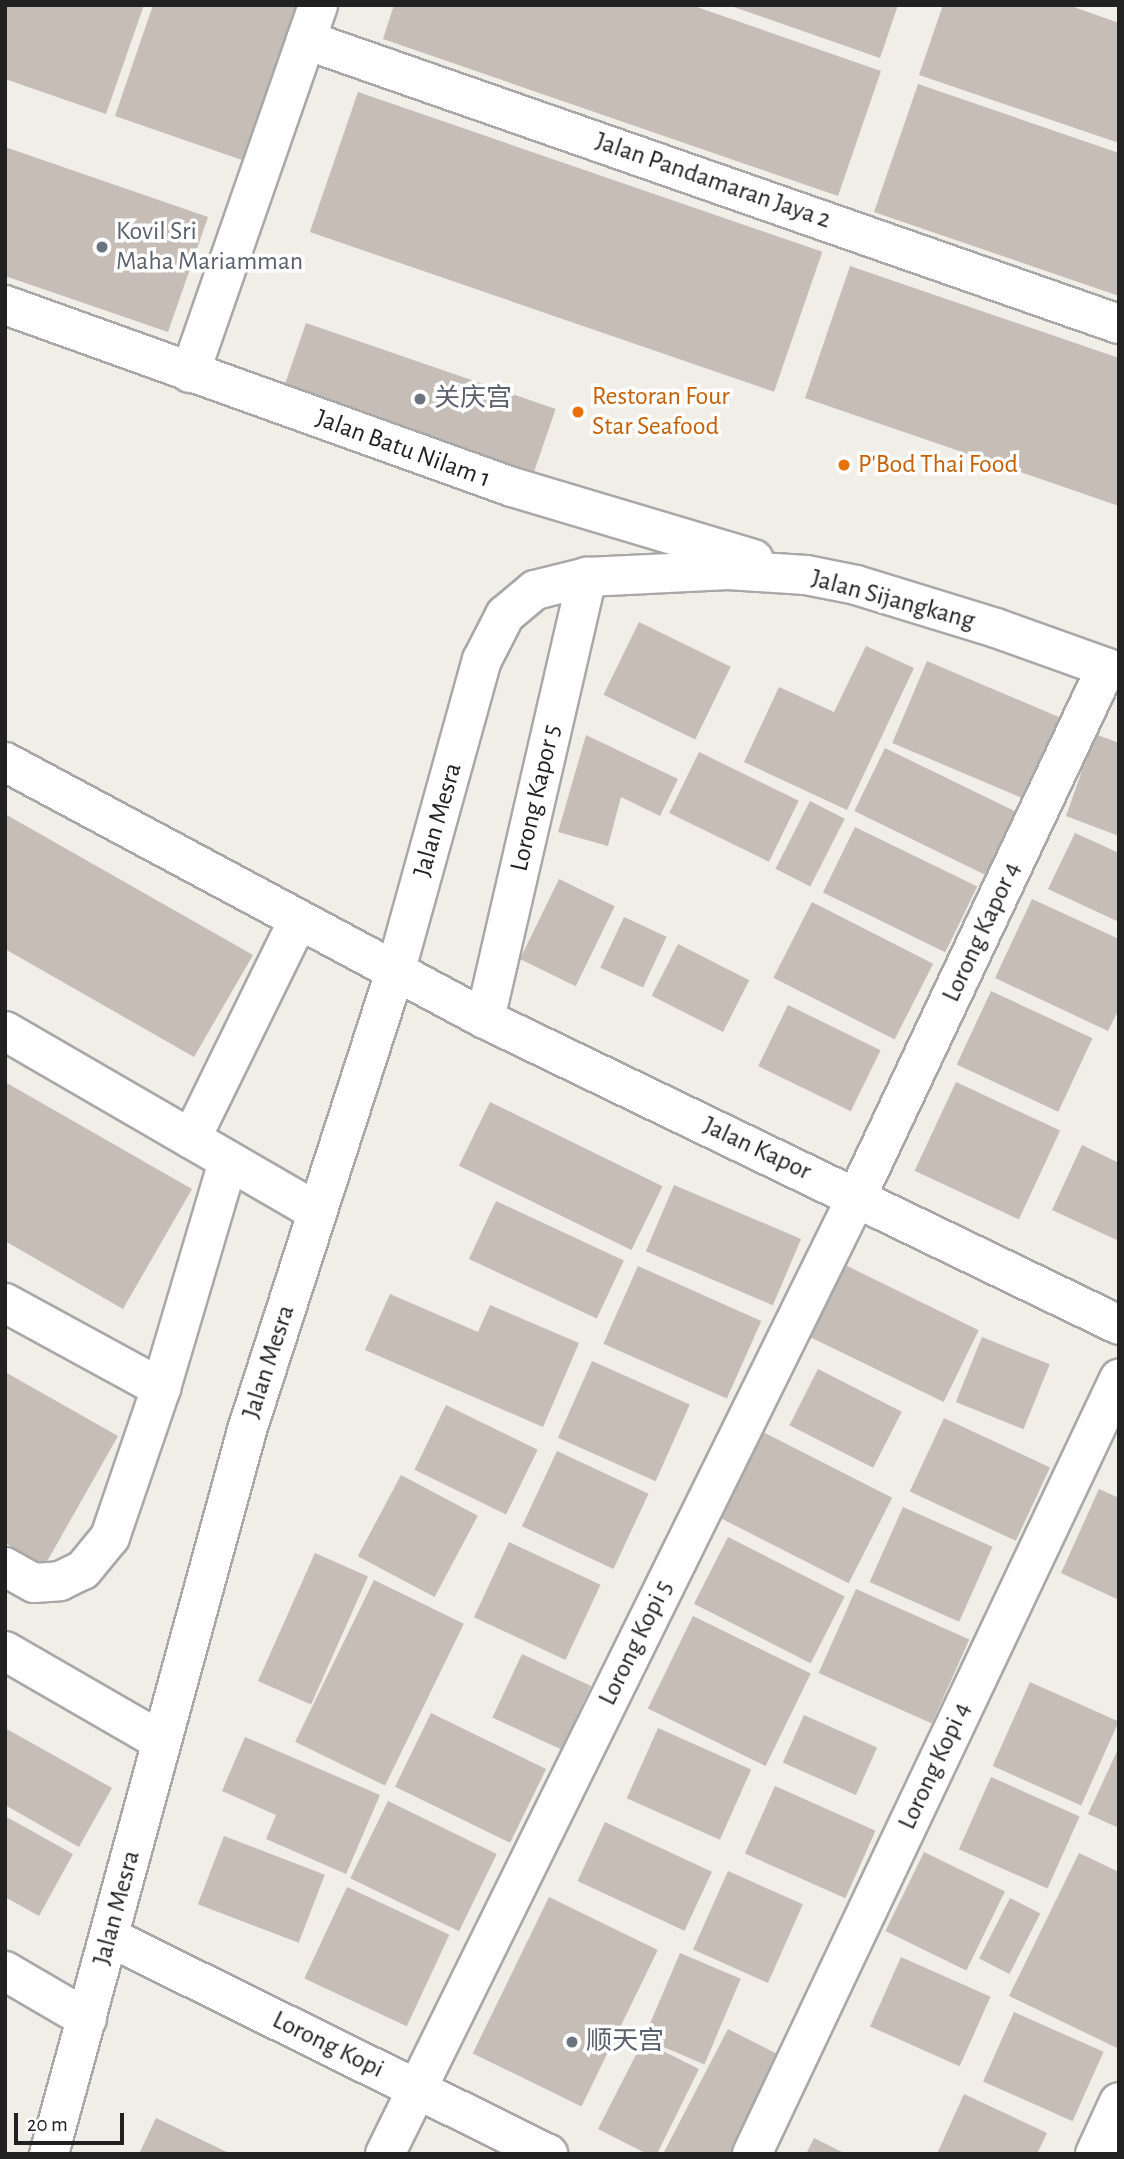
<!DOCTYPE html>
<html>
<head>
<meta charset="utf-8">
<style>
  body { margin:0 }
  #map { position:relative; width:1124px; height:2159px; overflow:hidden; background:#f1ede7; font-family:"Alegreya Sans","Noto Sans SC",sans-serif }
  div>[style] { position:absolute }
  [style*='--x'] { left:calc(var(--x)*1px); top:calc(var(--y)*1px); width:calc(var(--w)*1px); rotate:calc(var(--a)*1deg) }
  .building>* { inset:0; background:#c6bdb6; transform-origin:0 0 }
  .roads { filter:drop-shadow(2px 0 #a8a8a8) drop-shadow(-2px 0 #a8a8a8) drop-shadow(0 2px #a8a8a8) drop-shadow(0 -2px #a8a8a8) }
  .minor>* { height:38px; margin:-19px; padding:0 19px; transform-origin:19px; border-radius:19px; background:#fff }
  .dots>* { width:19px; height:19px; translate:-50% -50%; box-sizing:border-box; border:4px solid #fff; border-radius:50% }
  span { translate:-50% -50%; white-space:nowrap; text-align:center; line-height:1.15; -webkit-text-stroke:7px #fff; paint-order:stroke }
  .street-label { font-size:26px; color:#212121 }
  .worship-label { font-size:26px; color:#5b616d }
  .left { translate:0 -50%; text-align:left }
  .food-label { font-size:26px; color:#c56008 }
  .frame { position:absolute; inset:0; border:7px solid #212121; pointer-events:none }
  .scale { position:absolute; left:14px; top:2113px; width:110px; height:32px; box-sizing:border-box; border:4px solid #212121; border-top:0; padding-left:9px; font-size:21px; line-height:24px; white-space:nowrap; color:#212121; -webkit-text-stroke:5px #fff; paint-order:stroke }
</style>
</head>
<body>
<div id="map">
  <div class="building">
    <div style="clip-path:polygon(5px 5px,144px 5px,106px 114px,5px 79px)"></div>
    <div style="clip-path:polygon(153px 5px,296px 5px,242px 160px,115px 116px)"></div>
    <div style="clip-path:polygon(394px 5px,691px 5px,881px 71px,838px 196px,383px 39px)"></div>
    <div style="clip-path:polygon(728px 5px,898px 5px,880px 58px)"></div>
    <div style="clip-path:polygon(943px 5px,1068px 5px,1119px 23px,1119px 143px,919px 75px)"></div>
    <div style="clip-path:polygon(918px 84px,1119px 153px,1119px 296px,874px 212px)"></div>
    <div style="left:358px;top:92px;width:491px;height:148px;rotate:19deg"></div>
    <div style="clip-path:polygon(5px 147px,208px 217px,168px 332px,5px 276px)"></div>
    <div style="clip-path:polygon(850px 266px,1119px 358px,1119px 506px,805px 398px)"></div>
    <div style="left:306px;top:323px;width:264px;height:70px;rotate:19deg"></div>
    <div style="left:639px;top:622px;width:102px;height:81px;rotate:26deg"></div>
    <div style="clip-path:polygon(866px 646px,914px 668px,847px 810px,744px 762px,779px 687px,834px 712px)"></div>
    <div style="left:927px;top:661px;width:152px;height:89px;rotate:23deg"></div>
    <div style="clip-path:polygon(1095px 734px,1119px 743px,1119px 836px,1066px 816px)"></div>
    <div style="clip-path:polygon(586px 735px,678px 779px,660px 816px,621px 797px,608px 846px,558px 832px)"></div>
    <div style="left:885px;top:748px;width:150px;height:70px;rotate:26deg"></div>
    <div style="left:699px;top:752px;width:111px;height:68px;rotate:26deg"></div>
    <div style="left:810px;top:801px;width:39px;height:76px;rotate:27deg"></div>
    <div style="clip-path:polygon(5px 814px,253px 955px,194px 1057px,5px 949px)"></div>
    <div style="left:855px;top:827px;width:136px;height:73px;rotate:26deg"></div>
    <div style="clip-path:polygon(1075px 833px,1119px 853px,1119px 922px,1048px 889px)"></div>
    <div style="left:559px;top:879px;width:62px;height:89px;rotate:26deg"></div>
    <div style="clip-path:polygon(1032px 899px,1119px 939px,1119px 1009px,1108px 1031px,995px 978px)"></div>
    <div style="left:812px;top:902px;width:136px;height:85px;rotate:27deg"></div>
    <div style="left:624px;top:917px;width:47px;height:56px;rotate:25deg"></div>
    <div style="left:678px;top:944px;width:80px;height:58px;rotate:27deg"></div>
    <div style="left:991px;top:991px;width:112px;height:81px;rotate:25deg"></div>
    <div style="left:788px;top:1005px;width:103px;height:68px;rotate:26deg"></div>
    <div style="clip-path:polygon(5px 1082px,192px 1189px,123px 1309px,5px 1241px)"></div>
    <div style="left:956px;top:1082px;width:115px;height:98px;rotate:25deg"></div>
    <div style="left:490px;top:1102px;width:192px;height:71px;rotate:26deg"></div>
    <div style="clip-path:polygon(1082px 1145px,1119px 1163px,1119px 1241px,1052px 1210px)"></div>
    <div style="left:674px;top:1185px;width:138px;height:72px;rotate:23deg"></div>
    <div style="left:496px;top:1201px;width:141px;height:64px;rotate:25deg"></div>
    <div style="left:843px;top:1264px;width:151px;height:80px;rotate:26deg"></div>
    <div style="left:638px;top:1266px;width:135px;height:85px;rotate:24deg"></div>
    <div style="clip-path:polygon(390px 1294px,478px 1332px,490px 1305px,579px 1343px,543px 1427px,365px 1350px)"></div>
    <div style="left:982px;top:1337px;width:73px;height:70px;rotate:22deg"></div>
    <div style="left:592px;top:1361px;width:107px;height:84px;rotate:24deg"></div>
    <div style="left:818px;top:1369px;width:94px;height:63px;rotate:27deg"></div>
    <div style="clip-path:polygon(5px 1372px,118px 1436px,45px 1565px,5px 1543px)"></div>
    <div style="left:446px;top:1405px;width:102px;height:72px;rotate:26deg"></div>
    <div style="left:944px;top:1418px;width:117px;height:81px;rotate:25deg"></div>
    <div style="left:763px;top:1432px;width:145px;height:96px;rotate:27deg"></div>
    <div style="left:557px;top:1451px;width:101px;height:83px;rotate:25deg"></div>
    <div style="left:401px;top:1475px;width:87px;height:92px;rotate:28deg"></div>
    <div style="clip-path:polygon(1099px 1489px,1119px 1498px,1119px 1600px,1061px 1573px)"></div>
    <div style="left:903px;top:1507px;width:98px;height:82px;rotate:24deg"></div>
    <div style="left:728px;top:1537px;width:131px;height:75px;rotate:27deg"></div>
    <div style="left:509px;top:1542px;width:101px;height:83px;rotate:25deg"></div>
    <div style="left:315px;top:1553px;width:58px;height:140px;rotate:24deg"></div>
    <div style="left:374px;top:1580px;width:100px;height:180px;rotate:26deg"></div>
    <div style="left:856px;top:1589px;width:124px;height:92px;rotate:24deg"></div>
    <div style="left:693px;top:1616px;width:131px;height:103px;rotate:26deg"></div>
    <div style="left:522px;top:1654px;width:76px;height:70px;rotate:25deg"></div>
    <div style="left:1030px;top:1682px;width:97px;height:92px;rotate:24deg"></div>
    <div style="left:431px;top:1713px;width:128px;height:82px;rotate:26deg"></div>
    <div style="left:804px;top:1715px;width:80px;height:52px;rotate:24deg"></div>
    <div style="clip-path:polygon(5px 1728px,112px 1788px,79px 1847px,5px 1805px)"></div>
    <div style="left:658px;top:1728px;width:102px;height:77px;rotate:24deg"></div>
    <div style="clip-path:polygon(245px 1737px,380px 1795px,346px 1874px,266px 1839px,276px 1815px,222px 1791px)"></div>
    <div style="clip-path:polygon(1119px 1747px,1119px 1828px,1088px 1814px)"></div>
    <div style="left:991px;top:1777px;width:97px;height:79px;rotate:24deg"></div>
    <div style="left:775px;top:1786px;width:110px;height:74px;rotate:24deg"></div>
    <div style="left:388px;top:1801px;width:121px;height:86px;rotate:26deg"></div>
    <div style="clip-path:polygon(5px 1816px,73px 1854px,39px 1916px,5px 1897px)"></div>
    <div style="left:605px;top:1822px;width:118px;height:65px;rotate:25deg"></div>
    <div style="left:224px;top:1836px;width:108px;height:73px;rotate:21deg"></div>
    <div style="left:924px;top:1852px;width:90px;height:88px;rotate:26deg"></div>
    <div style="clip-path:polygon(1079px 1853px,1119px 1872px,1117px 2048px,1009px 1996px)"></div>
    <div style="left:728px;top:1871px;width:82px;height:86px;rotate:24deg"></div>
    <div style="left:347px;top:1887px;width:113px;height:101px;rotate:25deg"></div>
    <div style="left:549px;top:1897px;width:121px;height:174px;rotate:26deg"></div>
    <div style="left:1010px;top:1898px;width:34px;height:68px;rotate:27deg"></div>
    <div style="left:680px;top:1953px;width:66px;height:93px;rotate:23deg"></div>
    <div style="left:901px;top:1957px;width:98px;height:76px;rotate:24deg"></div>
    <div style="left:1014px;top:2012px;width:98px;height:76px;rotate:24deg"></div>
    <div style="clip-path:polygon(728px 2029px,781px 2056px,731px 2154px,663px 2154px)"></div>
    <div style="clip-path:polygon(643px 2041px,699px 2069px,657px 2154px,647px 2154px,598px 2129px)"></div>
    <div style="clip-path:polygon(964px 2094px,1047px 2133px,1037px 2154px,937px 2154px)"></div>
    <div style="clip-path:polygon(156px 2118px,231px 2154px,139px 2154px)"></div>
    <div style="clip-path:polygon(814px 2138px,846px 2154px,806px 2154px)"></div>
  </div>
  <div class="roads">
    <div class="minor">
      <div style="--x:306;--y:40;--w:861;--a:19.26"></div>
      <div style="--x:5;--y:305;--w:539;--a:19.75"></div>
      <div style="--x:512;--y:487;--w:252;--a:16.6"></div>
      <div style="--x:190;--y:373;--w:390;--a:-70.8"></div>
      <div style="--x:5;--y:762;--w:544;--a:28.17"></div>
      <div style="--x:485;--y:1019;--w:704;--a:25.76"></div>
      <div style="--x:485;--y:1019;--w:454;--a:-77"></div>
      <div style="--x:5;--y:1031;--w:361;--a:30.1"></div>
      <div style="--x:191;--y:1139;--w:243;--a:-63.9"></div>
      <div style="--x:5;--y:1303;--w:178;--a:28.6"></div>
      <div style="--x:5;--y:1567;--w:33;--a:29"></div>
      <div style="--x:34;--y:1583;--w:26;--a:-4"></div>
      <div style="--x:60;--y:1581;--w:25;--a:-26"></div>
      <div style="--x:83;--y:1570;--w:43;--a:-50.7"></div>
      <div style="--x:110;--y:1537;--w:157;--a:-71.1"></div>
      <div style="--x:161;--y:1388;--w:236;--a:-73.5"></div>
      <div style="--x:5;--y:1651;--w:180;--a:30"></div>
      <div style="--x:109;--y:1937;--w:490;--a:26.3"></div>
      <div style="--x:5;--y:1971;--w:95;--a:30.3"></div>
      <div style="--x:49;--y:2154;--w:751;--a:-74.7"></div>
      <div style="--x:247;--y:1430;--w:480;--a:-72.1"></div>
      <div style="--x:395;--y:973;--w:325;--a:-74.5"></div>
      <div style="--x:482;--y:660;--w:51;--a:-62.9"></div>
      <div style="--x:505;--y:615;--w:39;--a:-40"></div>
      <div style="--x:535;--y:590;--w:54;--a:-14"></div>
      <div style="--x:587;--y:577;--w:141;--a:-2.8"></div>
      <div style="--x:728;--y:570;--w:78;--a:3.7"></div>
      <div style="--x:806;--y:575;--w:51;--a:11.3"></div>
      <div style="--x:856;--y:585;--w:146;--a:17.1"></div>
      <div style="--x:996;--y:628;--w:131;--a:19.7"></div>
      <div style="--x:385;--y:2154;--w:1068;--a:-63.77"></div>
      <div style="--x:857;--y:1196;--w:584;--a:-64.75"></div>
      <div style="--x:752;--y:2154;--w:858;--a:-64.66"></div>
      <div style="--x:1095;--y:2154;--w:57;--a:-65.2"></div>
    </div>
  </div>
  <div class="dots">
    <div style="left:102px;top:247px;background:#6b7280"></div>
    <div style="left:420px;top:399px;background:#6b7280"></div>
    <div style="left:578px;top:412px;background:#e8710a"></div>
    <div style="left:844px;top:465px;background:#e8710a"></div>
    <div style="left:572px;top:2042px;background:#6b7280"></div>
  </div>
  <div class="street-label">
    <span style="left:713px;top:181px;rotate:19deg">Jalan Pandamaran Jaya 2</span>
    <span style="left:403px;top:449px;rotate:20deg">Jalan Batu Nilam 1</span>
    <span style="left:893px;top:600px;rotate:15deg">Jalan Sijangkang</span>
    <span style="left:536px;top:798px;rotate:-77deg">Lorong Kapor 5</span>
    <span style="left:438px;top:820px;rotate:-74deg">Jalan Mesra</span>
    <span style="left:982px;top:932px;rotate:-65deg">Lorong Kapor 4</span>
    <span style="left:757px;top:1149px;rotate:25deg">Jalan Kapor</span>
    <span style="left:269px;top:1362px;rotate:-72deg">Jalan Mesra</span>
    <span style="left:636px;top:1643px;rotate:-64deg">Lorong Kopi 5</span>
    <span style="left:935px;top:1766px;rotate:-65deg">Lorong Kopi 4</span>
    <span style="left:117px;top:1908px;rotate:-75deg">Jalan Mesra</span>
    <span style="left:328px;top:2045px;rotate:26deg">Lorong Kopi</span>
  </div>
  <div class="worship-label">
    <span class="left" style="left:116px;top:247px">Kovil Sri<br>Maha Mariamman</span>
    <span class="left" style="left:434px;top:399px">关庆宫</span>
    <span class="left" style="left:586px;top:2042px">顺天宫</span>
  </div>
  <div class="food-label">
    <span class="left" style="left:592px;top:412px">Restoran Four<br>Star Seafood</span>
    <span class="left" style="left:858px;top:465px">P'Bod Thai Food</span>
  </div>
  <div class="frame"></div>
  <div class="scale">20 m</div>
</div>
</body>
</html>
